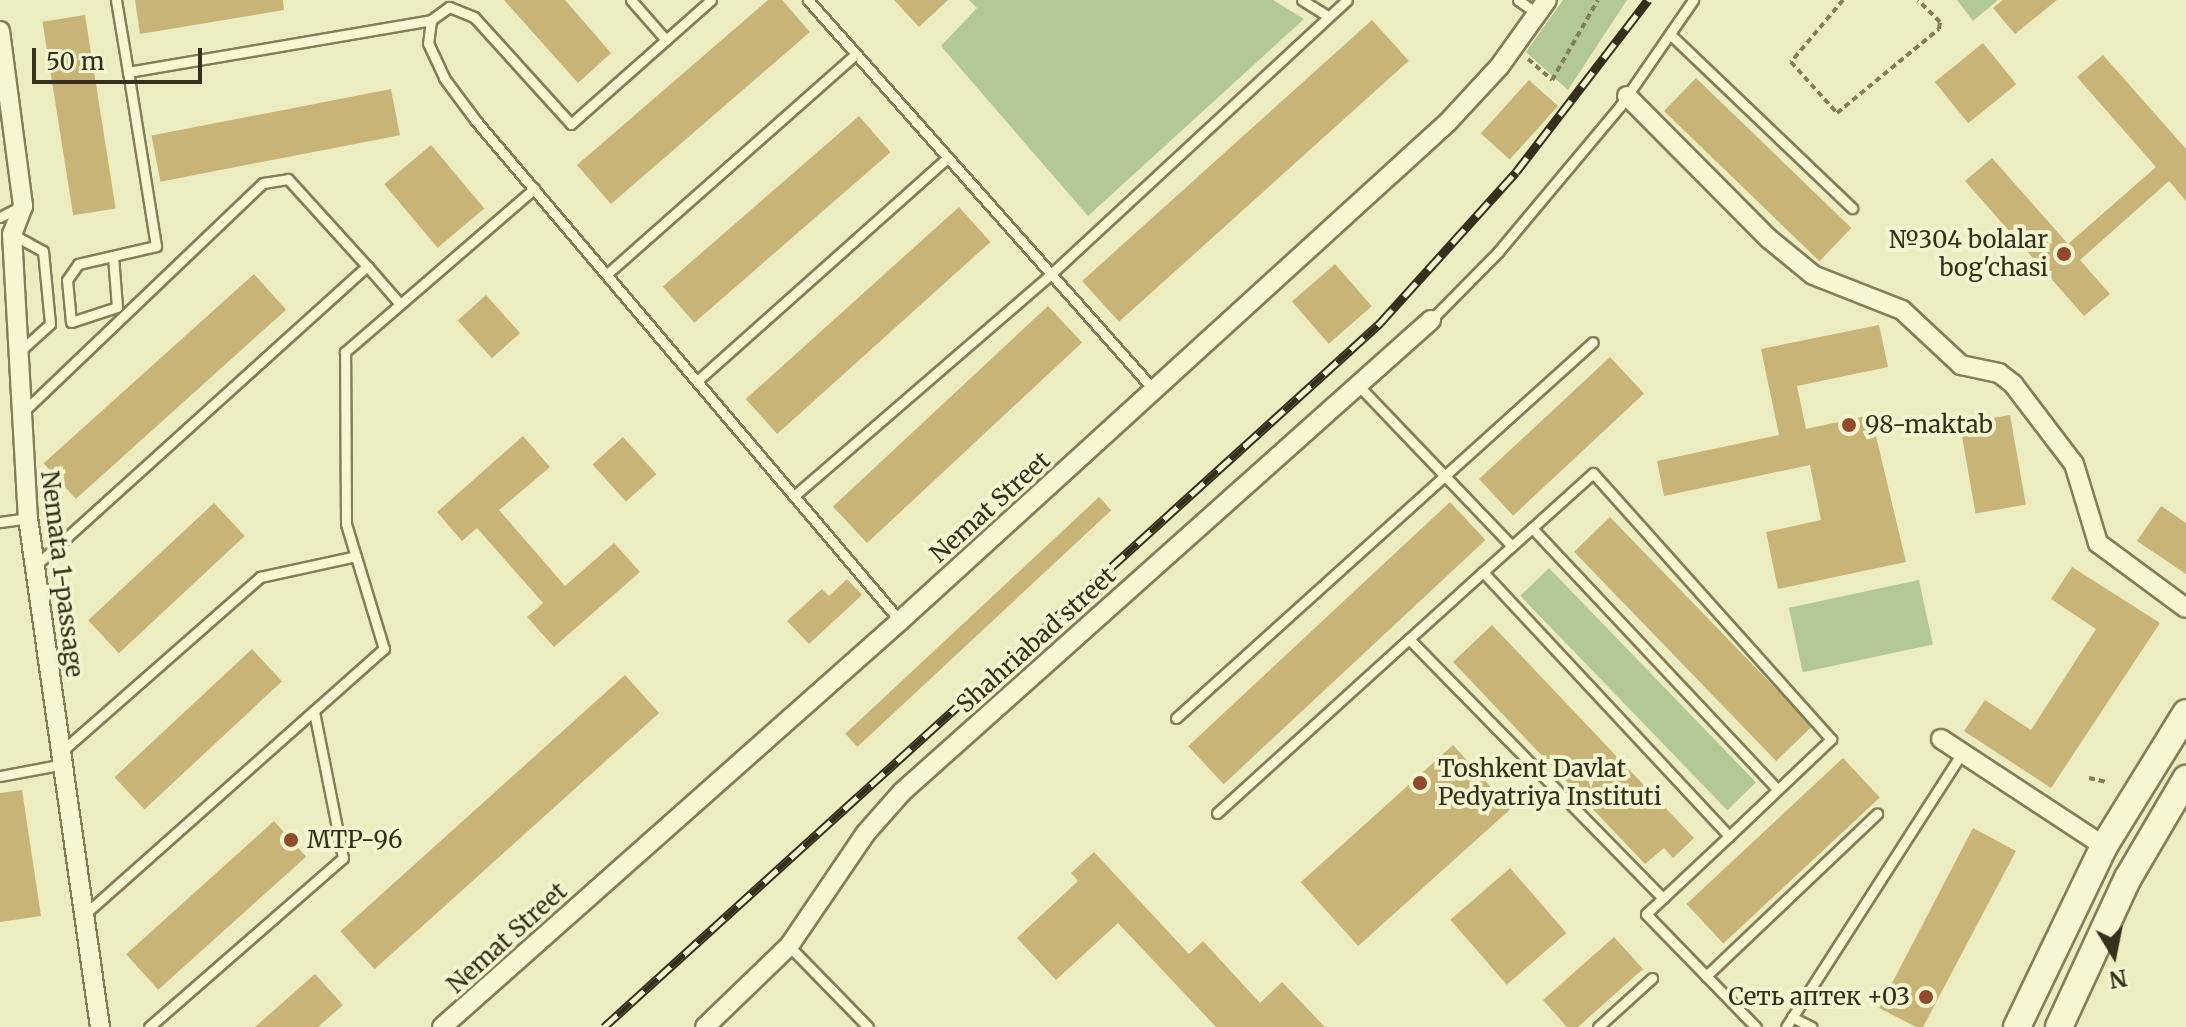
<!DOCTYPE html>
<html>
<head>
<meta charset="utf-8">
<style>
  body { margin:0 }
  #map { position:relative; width:2186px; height:1027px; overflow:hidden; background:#ebecc0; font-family:Merriweather,serif }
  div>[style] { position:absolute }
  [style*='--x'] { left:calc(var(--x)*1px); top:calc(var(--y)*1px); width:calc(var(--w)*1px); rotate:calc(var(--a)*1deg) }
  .green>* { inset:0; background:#b2c994; transform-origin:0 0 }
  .building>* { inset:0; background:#c9b477; transform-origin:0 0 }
  .path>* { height:4px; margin-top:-2px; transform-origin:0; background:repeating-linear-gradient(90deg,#847e58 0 6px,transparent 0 10px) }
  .roads { filter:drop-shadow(2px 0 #847e58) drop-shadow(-2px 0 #847e58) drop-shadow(0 2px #847e58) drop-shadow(0 -2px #847e58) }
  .lane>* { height:9px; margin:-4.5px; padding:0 4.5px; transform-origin:4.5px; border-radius:4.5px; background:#f6f7d2 }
  .street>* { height:18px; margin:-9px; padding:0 9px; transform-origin:9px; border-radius:9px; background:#f6f7d2 }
  .secondary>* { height:26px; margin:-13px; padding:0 13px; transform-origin:13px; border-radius:13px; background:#f6f7d2 }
  .rail>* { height:9px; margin-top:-4.5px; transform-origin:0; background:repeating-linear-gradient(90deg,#f2f4cf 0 18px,#34301c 0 36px); box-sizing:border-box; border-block:2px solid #34301c }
  .dots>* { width:22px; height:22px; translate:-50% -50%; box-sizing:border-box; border:4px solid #f2f4cf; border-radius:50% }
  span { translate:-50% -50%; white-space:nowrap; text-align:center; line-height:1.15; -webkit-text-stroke:8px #f2f4cf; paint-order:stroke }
  .poi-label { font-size:24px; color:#34301c }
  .right { translate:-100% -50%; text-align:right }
  .left { translate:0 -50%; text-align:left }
  .street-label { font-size:24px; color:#34301c }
  .north { position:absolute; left:2074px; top:915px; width:80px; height:80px; -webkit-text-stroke:6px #f2f4cf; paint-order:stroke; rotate:170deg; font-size:22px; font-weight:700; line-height:32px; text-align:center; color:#34301c }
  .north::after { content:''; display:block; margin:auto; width:28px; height:36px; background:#34301c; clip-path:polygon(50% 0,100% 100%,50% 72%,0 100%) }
  .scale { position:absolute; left:32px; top:48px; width:170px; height:36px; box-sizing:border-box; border:4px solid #34301c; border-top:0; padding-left:10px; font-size:24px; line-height:28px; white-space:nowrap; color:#34301c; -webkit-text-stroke:6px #f2f4cf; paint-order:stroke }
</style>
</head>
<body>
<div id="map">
  <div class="green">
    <div style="clip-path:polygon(969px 0,1273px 0,1304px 19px,1088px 216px,941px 46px,977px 8px)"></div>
    <div style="clip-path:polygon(1563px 0,1627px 0,1568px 90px,1526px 52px)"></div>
    <div style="clip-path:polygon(1957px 0,1998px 0,1973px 21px)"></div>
    <div style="left:1549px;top:568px;width:298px;height:40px;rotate:46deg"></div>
    <div style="left:1919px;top:580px;width:66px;height:133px;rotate:78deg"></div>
  </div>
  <div class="building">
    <div style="clip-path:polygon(135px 0,283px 0,284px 10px,140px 34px)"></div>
    <div style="clip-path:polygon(504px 0,565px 0,611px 53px,578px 83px)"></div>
    <div style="clip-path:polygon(768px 0,782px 0,810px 32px,611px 204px,577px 165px)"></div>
    <div style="clip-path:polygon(894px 0,948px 0,919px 27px)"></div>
    <div style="clip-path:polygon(2003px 0,2057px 0,2015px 34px,1993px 8px)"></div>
    <div style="left:85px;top:15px;width:196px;height:43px;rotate:81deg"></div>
    <div style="left:1372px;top:20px;width:55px;height:390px;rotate:48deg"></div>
    <div style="left:1983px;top:43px;width:53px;height:62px;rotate:51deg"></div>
    <div style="clip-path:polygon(2103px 55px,2186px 149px,2186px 201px,2169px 181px,2080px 260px,2110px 294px,2084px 316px,1965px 181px,1992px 158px,2068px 244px,2156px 167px,2077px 77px)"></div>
    <div style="left:1696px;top:78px;width:216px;height:46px;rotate:44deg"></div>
    <div style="left:1529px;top:80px;width:39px;height:72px;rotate:42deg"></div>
    <div style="left:391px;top:89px;width:47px;height:244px;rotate:79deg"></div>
    <div style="left:859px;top:116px;width:48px;height:260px;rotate:49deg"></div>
    <div style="left:431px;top:145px;width:83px;height:61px;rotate:50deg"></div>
    <div style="left:959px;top:207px;width:47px;height:287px;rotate:48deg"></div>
    <div style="left:1335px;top:264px;width:56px;height:57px;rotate:49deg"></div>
    <div style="left:254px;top:274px;width:48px;height:283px;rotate:48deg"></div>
    <div style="left:486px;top:295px;width:51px;height:38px;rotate:48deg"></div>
    <div style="left:1048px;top:306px;width:50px;height:294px;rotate:47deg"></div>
    <div style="clip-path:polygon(1879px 325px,1888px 367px,1797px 386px,1806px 429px,1871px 415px,1906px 562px,1778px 589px,1766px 532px,1821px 520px,1810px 465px,1664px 496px,1657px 461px,1779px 435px,1761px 349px)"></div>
    <div style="left:1610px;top:357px;width:50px;height:179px;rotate:47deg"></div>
    <div style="left:2010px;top:415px;width:91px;height:51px;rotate:80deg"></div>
    <div style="clip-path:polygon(523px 436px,550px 467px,499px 510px,565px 586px,614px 543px,640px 572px,554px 647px,527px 617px,543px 603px,477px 528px,462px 541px,437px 512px)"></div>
    <div style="left:623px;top:437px;width:50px;height:41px;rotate:48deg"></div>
    <div style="left:1099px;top:497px;width:18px;height:347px;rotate:47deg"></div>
    <div style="left:1450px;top:502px;width:52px;height:358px;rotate:47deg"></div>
    <div style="left:214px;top:503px;width:45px;height:172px;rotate:47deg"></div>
    <div style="clip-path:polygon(2161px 506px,2186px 523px,2186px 574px,2137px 541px)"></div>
    <div style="left:1610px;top:517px;width:291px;height:50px;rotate:46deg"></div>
    <div style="clip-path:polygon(2072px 567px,2160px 623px,2051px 788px,1964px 731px,1985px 700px,2031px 730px,2096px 629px,2051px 599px)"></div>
    <div style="clip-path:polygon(847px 579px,862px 595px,809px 644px,787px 621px,822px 589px,829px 596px)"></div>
    <div style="clip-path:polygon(1492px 625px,1694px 838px,1673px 858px,1664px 848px,1645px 864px,1453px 662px)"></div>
    <div style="left:252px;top:649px;width:44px;height:188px;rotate:47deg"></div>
    <div style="left:625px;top:675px;width:51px;height:383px;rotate:48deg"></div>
    <div style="left:1453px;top:745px;width:86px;height:205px;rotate:48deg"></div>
    <div style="left:1843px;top:758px;width:54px;height:214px;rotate:47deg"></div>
    <div style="clip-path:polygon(22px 790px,41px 916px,0 922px,0 793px)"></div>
    <div style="left:274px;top:821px;width:48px;height:199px;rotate:48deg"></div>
    <div style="clip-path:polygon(1973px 828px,2016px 851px,1923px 1027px,1916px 1027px,1879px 1008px)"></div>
    <div style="clip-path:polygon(1094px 852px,1189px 954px,1203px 941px,1260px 1003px,1282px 982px,1325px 1027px,1216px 1027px,1118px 923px,1056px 980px,1017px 938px,1078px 881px,1071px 873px)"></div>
    <div style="left:1510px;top:868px;width:86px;height:79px;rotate:49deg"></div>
    <div style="clip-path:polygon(1614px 937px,1643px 969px,1578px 1027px,1567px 1027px,1543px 1000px)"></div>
    <div style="clip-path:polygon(315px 974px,343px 1005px,318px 1027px,255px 1027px)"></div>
  </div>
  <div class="path">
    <div style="--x:1843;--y:0;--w:81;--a:130"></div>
    <div style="--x:1791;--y:62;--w:69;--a:48"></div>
    <div style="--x:1837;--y:113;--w:132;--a:-39.5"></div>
    <div style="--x:1939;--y:29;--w:7;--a:-82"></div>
    <div style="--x:1940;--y:22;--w:31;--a:-135"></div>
    <div style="--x:1528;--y:59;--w:32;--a:41"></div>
    <div style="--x:1552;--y:80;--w:92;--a:-60.1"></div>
    <div style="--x:2089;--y:778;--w:18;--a:13"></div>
  </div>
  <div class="roads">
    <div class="lane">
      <div style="--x:116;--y:0;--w:73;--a:80.5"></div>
      <div style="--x:631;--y:0;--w:53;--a:48.8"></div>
      <div style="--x:711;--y:0;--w:187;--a:138.5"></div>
      <div style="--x:571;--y:124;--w:144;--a:-132.2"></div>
      <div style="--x:474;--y:17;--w:27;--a:-158"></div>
      <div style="--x:449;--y:7;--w:22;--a:144"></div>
      <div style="--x:431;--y:20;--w:23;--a:97"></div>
      <div style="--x:428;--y:43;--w:38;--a:65"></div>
      <div style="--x:444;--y:78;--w:54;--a:53.3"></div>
      <div style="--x:476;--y:121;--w:656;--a:49.7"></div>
      <div style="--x:808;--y:0;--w:521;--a:48.42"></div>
      <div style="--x:1302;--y:0;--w:31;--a:32"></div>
      <div style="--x:1518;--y:0;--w:24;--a:35"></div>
      <div style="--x:1670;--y:34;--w:252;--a:43.7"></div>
      <div style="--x:0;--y:217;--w:22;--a:-27"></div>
      <div style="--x:12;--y:234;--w:35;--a:29"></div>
      <div style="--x:43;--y:251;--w:73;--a:84.5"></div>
      <div style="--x:50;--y:324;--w:42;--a:137.9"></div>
      <div style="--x:113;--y:256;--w:51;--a:85.5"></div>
      <div style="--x:117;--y:307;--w:48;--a:161.9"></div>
      <div style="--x:71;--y:322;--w:42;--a:-95.4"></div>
      <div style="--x:67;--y:280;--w:19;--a:-55"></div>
      <div style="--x:78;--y:264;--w:80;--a:-13"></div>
      <div style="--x:156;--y:246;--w:176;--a:-99.1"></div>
      <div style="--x:128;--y:72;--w:307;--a:-9.7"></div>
      <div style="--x:607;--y:274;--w:332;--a:-41.5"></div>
      <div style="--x:1431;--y:320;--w:95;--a:-45.4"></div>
      <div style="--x:1498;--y:252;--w:190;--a:-50.1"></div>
      <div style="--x:1620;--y:106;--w:129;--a:-55.4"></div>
      <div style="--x:697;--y:381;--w:336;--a:-41.7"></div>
      <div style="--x:1357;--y:384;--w:224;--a:46.3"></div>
      <div style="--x:22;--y:413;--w:333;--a:-43.7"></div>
      <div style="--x:263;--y:183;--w:25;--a:-9"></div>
      <div style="--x:288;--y:179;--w:118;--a:47.8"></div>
      <div style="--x:794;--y:496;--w:340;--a:-40.8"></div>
      <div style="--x:1051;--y:274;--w:403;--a:-42.8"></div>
      <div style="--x:0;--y:522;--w:28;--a:-8"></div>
      <div style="--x:1532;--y:528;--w:357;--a:46.8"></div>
      <div style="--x:35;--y:566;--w:447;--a:-42.1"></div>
      <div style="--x:367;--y:266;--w:50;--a:49"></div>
      <div style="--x:1409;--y:639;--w:363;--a:45.6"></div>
      <div style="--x:1176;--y:718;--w:561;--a:-42.04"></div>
      <div style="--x:62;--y:751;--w:264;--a:-41.3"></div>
      <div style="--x:260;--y:577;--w:98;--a:-12.3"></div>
      <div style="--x:0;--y:776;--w:65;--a:-10.6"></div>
      <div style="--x:1217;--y:813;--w:259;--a:-42.2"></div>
      <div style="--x:1409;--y:639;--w:100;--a:-42.2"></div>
      <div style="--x:1483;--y:572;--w:66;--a:-41.9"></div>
      <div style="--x:1532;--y:528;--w:82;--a:-42"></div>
      <div style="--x:1593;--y:473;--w:357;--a:48.2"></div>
      <div style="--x:1831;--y:739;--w:141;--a:136.4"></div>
      <div style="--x:1729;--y:836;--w:361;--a:-133"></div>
      <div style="--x:1729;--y:836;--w:114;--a:136.8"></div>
      <div style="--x:1646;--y:914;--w:158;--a:45.8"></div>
      <div style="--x:85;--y:914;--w:400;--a:-41.6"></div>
      <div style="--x:384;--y:649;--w:131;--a:-106.9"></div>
      <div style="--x:346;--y:524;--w:172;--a:-90.3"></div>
      <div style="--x:345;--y:352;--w:250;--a:-40.8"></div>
      <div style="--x:789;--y:946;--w:113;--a:45.7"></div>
      <div style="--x:1706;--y:976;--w:236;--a:-43.5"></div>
      <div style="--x:1792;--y:1017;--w:22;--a:27"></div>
      <div style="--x:149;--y:1027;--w:257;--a:-41.1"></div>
      <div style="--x:343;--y:858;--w:150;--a:-101.2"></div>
      <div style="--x:1598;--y:1027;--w:73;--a:-42.2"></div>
      <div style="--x:1786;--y:1027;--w:326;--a:-57.3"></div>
    </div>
    <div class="street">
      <div style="--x:0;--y:31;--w:177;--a:82.5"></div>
      <div style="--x:23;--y:206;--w:30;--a:111"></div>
      <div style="--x:12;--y:234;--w:284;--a:86.8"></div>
      <div style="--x:28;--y:518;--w:514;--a:81.95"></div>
      <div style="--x:1627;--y:96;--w:200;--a:45.2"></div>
      <div style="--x:1768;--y:238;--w:58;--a:39.4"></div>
      <div style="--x:1813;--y:275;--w:96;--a:21.5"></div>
      <div style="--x:1902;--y:310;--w:81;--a:43"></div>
      <div style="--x:1961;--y:365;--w:39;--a:12"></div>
      <div style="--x:1999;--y:373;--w:18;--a:38"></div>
      <div style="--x:2013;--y:384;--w:101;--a:52.7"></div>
      <div style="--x:2074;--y:464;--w:83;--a:73.1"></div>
      <div style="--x:2098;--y:543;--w:109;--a:36.5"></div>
      <div style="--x:1941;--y:739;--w:195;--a:33.3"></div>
      <div style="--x:442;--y:1027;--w:612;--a:-41.56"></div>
      <div style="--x:900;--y:621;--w:741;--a:-42.32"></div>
      <div style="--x:1448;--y:122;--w:75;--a:-47.2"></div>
      <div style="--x:1499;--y:67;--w:82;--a:-54.4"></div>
      <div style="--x:705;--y:1027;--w:117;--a:-44"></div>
      <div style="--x:789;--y:946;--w:135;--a:-55.8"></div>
      <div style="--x:865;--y:834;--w:56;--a:-48.6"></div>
      <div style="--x:902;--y:792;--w:709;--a:-41.74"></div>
    </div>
    <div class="secondary">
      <div style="--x:2017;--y:1027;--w:201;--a:-64.3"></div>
      <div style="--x:2104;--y:846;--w:156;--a:-58.3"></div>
      <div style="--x:2059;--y:1027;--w:164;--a:-65.2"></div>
      <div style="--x:2128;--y:878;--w:115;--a:-59.6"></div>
    </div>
  </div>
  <div class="rail">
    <div style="--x:604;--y:1027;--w:1048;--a:-42.21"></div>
    <div style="--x:1380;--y:323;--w:203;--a:-48"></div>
    <div style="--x:1516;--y:172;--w:217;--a:-52.5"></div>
  </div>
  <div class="dots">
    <div style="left:2064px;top:254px;background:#914b2b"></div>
    <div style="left:1849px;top:425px;background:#914b2b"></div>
    <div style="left:1420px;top:783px;background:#914b2b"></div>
    <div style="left:291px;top:840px;background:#914b2b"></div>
    <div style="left:1926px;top:997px;background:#914b2b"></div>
  </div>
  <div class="poi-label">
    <span class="right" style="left:2048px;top:254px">№304 bolalar<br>bog'chasi</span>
    <span class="left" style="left:1865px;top:425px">98-maktab</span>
    <span class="left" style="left:1438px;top:783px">Toshkent Davlat<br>Pedyatriya Instituti</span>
    <span class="left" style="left:307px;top:840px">MTP-96</span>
    <span class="right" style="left:1910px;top:997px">Сеть аптек +03</span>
  </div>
  <div class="street-label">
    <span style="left:990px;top:507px;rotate:-42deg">Nemat Street</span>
    <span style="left:62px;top:574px;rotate:83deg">Nemata 1-passage</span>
    <span style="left:1036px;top:640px;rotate:-42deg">Shahriabad street</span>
    <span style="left:507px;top:938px;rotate:-42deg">Nemat Street</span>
  </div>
  <div class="north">N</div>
  <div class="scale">50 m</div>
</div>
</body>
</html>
